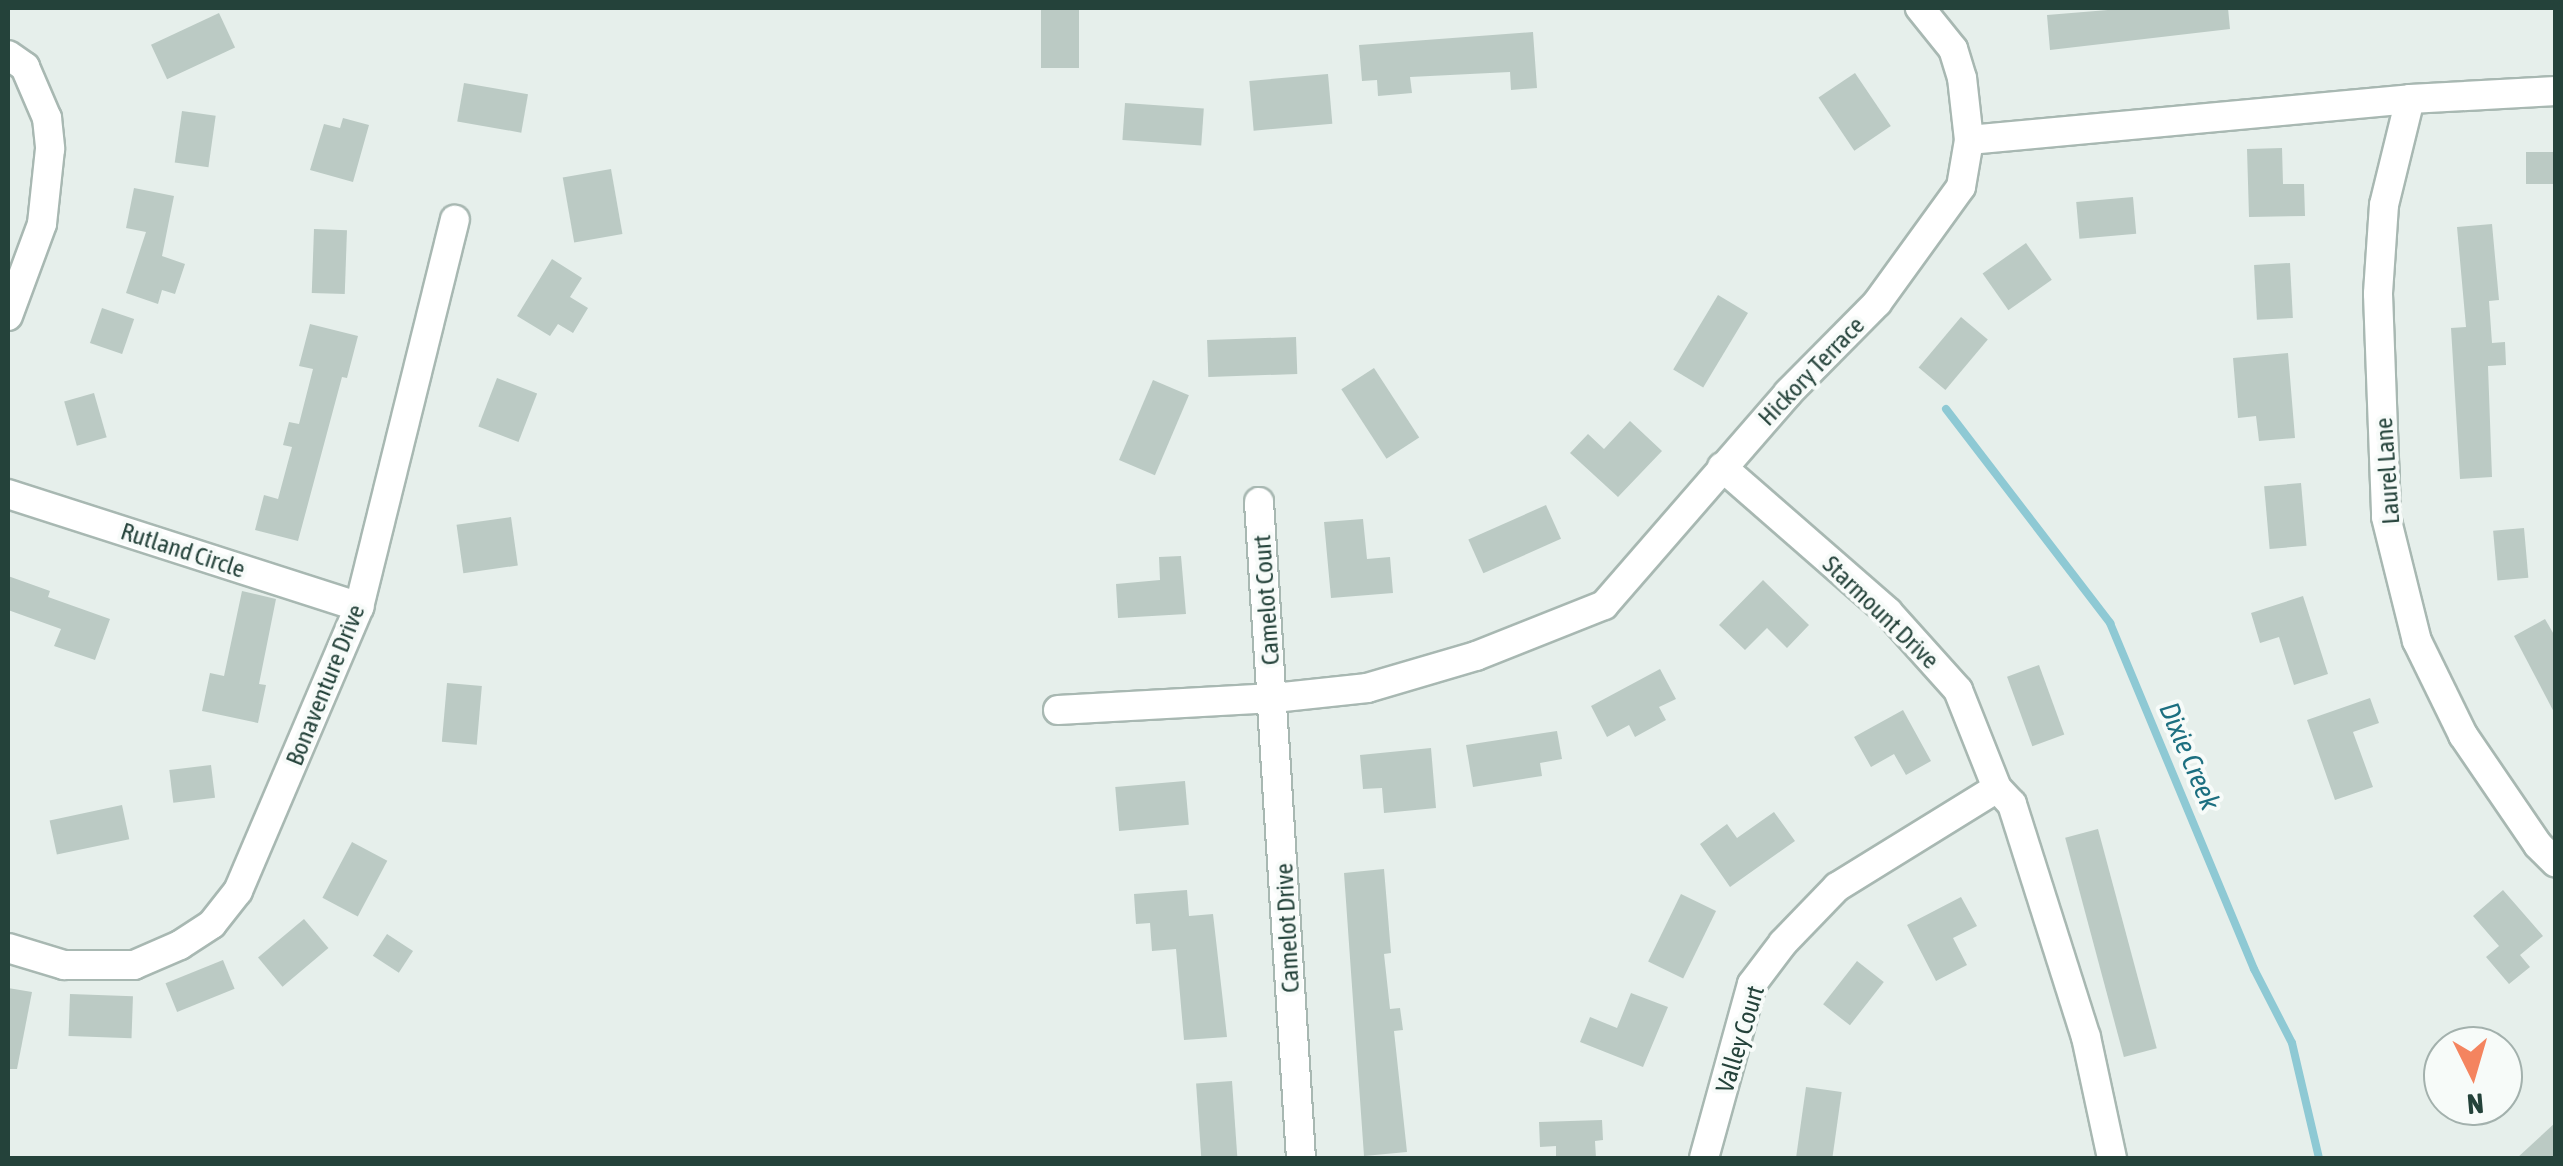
<!DOCTYPE html>
<html>
<head>
<meta charset="utf-8">
<style>
  body { margin:0 }
  #map { position:relative; width:2563px; height:1166px; overflow:hidden; background:#e6efeb; font-family:"Asap Condensed",sans-serif }
  div>[style] { position:absolute }
  [style*='--x'] { left:calc(var(--x)*1px); top:calc(var(--y)*1px); width:calc(var(--w)*1px); rotate:calc(var(--a)*1deg) }
  .stream>* { height:8px; margin:-4px; padding:0 4px; transform-origin:4px; border-radius:4px; background:#8ec9d4 }
  .building>* { inset:0; background:#bbcac4; transform-origin:0 0 }
  .roads { filter:drop-shadow(2px 0 #a8b8b2) drop-shadow(-2px 0 #a8b8b2) drop-shadow(0 2px #a8b8b2) drop-shadow(0 -2px #a8b8b2) }
  .street>* { height:28px; margin:-14px; padding:0 14px; transform-origin:14px; border-radius:14px; background:#fff }
  span { translate:-50% -50%; white-space:nowrap; text-align:center; line-height:1.15; -webkit-text-stroke:8px #f7fbf9; paint-order:stroke }
  .street-label { font-size:25px; color:#24423a }
  .water-label { font-size:28px; color:#1c6f80; font-style:italic }
  .frame { position:absolute; inset:0; border:10px solid #24423a; pointer-events:none }
  .north { position:absolute; left:2423px; top:1026px; width:100px; height:100px; box-sizing:border-box; background:#f7fbf9; border:2px solid #a3b1ad; border-radius:50%; rotate:175deg; font-size:28px; font-weight:700; line-height:40px; text-align:center; color:#24423a }
  .north::after { content:''; display:block; margin:auto; width:35px; height:45px; background:#f4845f; clip-path:polygon(50% 0,100% 100%,50% 72%,0 100%) }
</style>
</head>
<body>
<div id="map">
  <div class="stream">
    <div style="--x:1946;--y:409;--w:270;--a:52.5"></div>
    <div style="--x:2110;--y:623;--w:375;--a:67.4"></div>
    <div style="--x:2254;--y:969;--w:83;--a:62.8"></div>
    <div style="--x:2292;--y:1043;--w:118;--a:76.8"></div>
  </div>
  <div class="building">
    <div style="left:1041px;top:8px;width:38px;height:60px"></div>
    <div style="clip-path:polygon(2132px 8px,2228px 8px,2230px 29px,2050px 50px,2047px 15px)"></div>
    <div style="left:219px;top:13px;width:38px;height:75px;rotate:65deg"></div>
    <div style="clip-path:polygon(1533px 32px,1537px 88px,1511px 90px,1510px 72px,1410px 77px,1412px 93px,1378px 96px,1377px 80px,1362px 81px,1359px 45px)"></div>
    <div style="left:1855px;top:73px;width:64px;height:44px;rotate:56deg"></div>
    <div style="left:1328px;top:74px;width:50px;height:79px;rotate:85deg"></div>
    <div style="left:464px;top:83px;width:65px;height:39px;rotate:10deg"></div>
    <div style="left:1125px;top:103px;width:79px;height:37px;rotate:4deg"></div>
    <div style="left:182px;top:111px;width:34px;height:52px;rotate:8deg"></div>
    <div style="clip-path:polygon(343px 118px,369px 125px,353px 182px,310px 170px,324px 124px,340px 128px)"></div>
    <div style="clip-path:polygon(2282px 148px,2283px 184px,2304px 184px,2305px 216px,2249px 217px,2247px 149px)"></div>
    <div style="left:2556px;top:152px;width:32px;height:30px;rotate:90deg"></div>
    <div style="left:611px;top:169px;width:66px;height:49px;rotate:80deg"></div>
    <div style="clip-path:polygon(134px 188px,174px 196px,162px 256px,185px 264px,175px 294px,162px 290px,158px 304px,126px 293px,146px 232px,126px 228px)"></div>
    <div style="left:2133px;top:197px;width:37px;height:57px;rotate:85deg"></div>
    <div style="clip-path:polygon(2492px 224px,2499px 300px,2489px 301px,2492px 343px,2505px 342px,2506px 365px,2488px 366px,2492px 477px,2460px 479px,2451px 328px,2466px 327px,2457px 227px)"></div>
    <div style="left:314px;top:229px;width:33px;height:64px;rotate:2deg"></div>
    <div style="left:2026px;top:243px;width:45px;height:53px;rotate:55deg"></div>
    <div style="clip-path:polygon(552px 259px,582px 278px,570px 297px,588px 308px,573px 333px,558px 324px,550px 336px,517px 316px)"></div>
    <div style="left:2290px;top:263px;width:55px;height:36px;rotate:87deg"></div>
    <div style="left:1718px;top:295px;width:35px;height:87px;rotate:31deg"></div>
    <div style="left:102px;top:308px;width:34px;height:37px;rotate:19deg"></div>
    <div style="left:1961px;top:317px;width:35px;height:66px;rotate:40deg"></div>
    <div style="clip-path:polygon(310px 324px,358px 336px,347px 378px,342px 377px,298px 541px,255px 530px,264px 495px,278px 499px,292px 447px,283px 445px,289px 422px,299px 424px,313px 369px,299px 366px)"></div>
    <div style="left:1296px;top:337px;width:37px;height:89px;rotate:88deg"></div>
    <div style="clip-path:polygon(2288px 353px,2295px 438px,2259px 441px,2256px 416px,2238px 418px,2233px 358px)"></div>
    <div style="left:1374px;top:368px;width:83px;height:39px;rotate:57deg"></div>
    <div style="left:497px;top:378px;width:43px;height:52px;rotate:21deg"></div>
    <div style="left:1153px;top:380px;width:39px;height:87px;rotate:23deg"></div>
    <div style="left:94px;top:393px;width:46px;height:31px;rotate:74deg"></div>
    <div style="clip-path:polygon(1630px 421px,1662px 451px,1618px 497px,1570px 453px,1588px 434px,1604px 449px)"></div>
    <div style="left:2301px;top:483px;width:63px;height:37px;rotate:85deg"></div>
    <div style="left:1546px;top:505px;width:37px;height:85px;rotate:66deg"></div>
    <div style="left:511px;top:517px;width:49px;height:55px;rotate:82deg"></div>
    <div style="clip-path:polygon(1363px 519px,1367px 559px,1390px 557px,1393px 593px,1331px 598px,1324px 522px)"></div>
    <div style="left:2524px;top:528px;width:50px;height:31px;rotate:85deg"></div>
    <div style="clip-path:polygon(1181px 556px,1186px 614px,1118px 618px,1116px 584px,1160px 580px,1159px 557px)"></div>
    <div style="clip-path:polygon(8px 576px,50px 591px,48px 597px,110px 619px,95px 660px,54px 646px,61px 629px,8px 610px)"></div>
    <div style="clip-path:polygon(1763px 580px,1809px 625px,1787px 648px,1767px 628px,1745px 650px,1719px 625px)"></div>
    <div style="clip-path:polygon(242px 591px,276px 599px,259px 684px,266px 685px,258px 723px,202px 711px,210px 673px,224px 676px)"></div>
    <div style="clip-path:polygon(2303px 596px,2328px 674px,2294px 685px,2279px 637px,2260px 643px,2251px 613px)"></div>
    <div style="clip-path:polygon(2545px 619px,2556px 638px,2556px 716px,2514px 636px)"></div>
    <div style="left:2039px;top:665px;width:74px;height:34px;rotate:70deg"></div>
    <div style="clip-path:polygon(1660px 669px,1676px 699px,1659px 707px,1666px 720px,1635px 737px,1629px 725px,1607px 737px,1591px 706px)"></div>
    <div style="left:447px;top:683px;width:35px;height:59px;rotate:5deg"></div>
    <div style="clip-path:polygon(2370px 698px,2379px 723px,2353px 732px,2373px 787px,2335px 800px,2307px 720px)"></div>
    <div style="clip-path:polygon(1903px 710px,1931px 761px,1906px 775px,1894px 754px,1871px 767px,1854px 737px)"></div>
    <div style="clip-path:polygon(1557px 731px,1562px 759px,1540px 763px,1542px 776px,1473px 787px,1466px 745px)"></div>
    <div style="clip-path:polygon(1431px 748px,1436px 808px,1384px 813px,1382px 788px,1363px 789px,1360px 755px)"></div>
    <div style="left:211px;top:765px;width:33px;height:42px;rotate:83deg"></div>
    <div style="left:1185px;top:781px;width:44px;height:70px;rotate:85deg"></div>
    <div style="left:122px;top:805px;width:35px;height:74px;rotate:78deg"></div>
    <div style="clip-path:polygon(1774px 812px,1795px 841px,1730px 887px,1700px 844px,1727px 824px,1737px 838px)"></div>
    <div style="left:2098px;top:829px;width:227px;height:34px;rotate:75deg"></div>
    <div style="left:352px;top:842px;width:40px;height:63px;rotate:28deg"></div>
    <div style="clip-path:polygon(1384px 869px,1391px 953px,1384px 954px,1390px 1009px,1400px 1008px,1403px 1030px,1394px 1031px,1407px 1152px,1364px 1156px,1344px 873px)"></div>
    <div style="clip-path:polygon(1187px 890px,1189px 916px,1213px 914px,1227px 1037px,1184px 1040px,1176px 949px,1152px 951px,1150px 923px,1136px 924px,1134px 894px)"></div>
    <div style="clip-path:polygon(2503px 890px,2543px 936px,2520px 955px,2530px 967px,2509px 984px,2486px 957px,2499px 946px,2473px 916px)"></div>
    <div style="left:1681px;top:894px;width:39px;height:75px;rotate:26deg"></div>
    <div style="clip-path:polygon(1961px 897px,1977px 926px,1953px 938px,1967px 965px,1936px 981px,1907px 925px)"></div>
    <div style="left:304px;top:919px;width:38px;height:60px;rotate:50deg"></div>
    <div style="left:387px;top:934px;width:31px;height:26px;rotate:33deg"></div>
    <div style="left:223px;top:960px;width:31px;height:62px;rotate:68deg"></div>
    <div style="left:1857px;top:961px;width:34px;height:55px;rotate:38deg"></div>
    <div style="clip-path:polygon(8px 988px,32px 992px,17px 1069px,8px 1069px)"></div>
    <div style="clip-path:polygon(1631px 993px,1668px 1007px,1643px 1067px,1580px 1042px,1590px 1017px,1617px 1028px)"></div>
    <div style="left:70px;top:994px;width:63px;height:42px;rotate:2deg"></div>
    <div style="left:1232px;top:1081px;width:77px;height:36px;rotate:86deg"></div>
    <div style="left:1806px;top:1087px;width:36px;height:72px;rotate:8deg"></div>
    <div style="clip-path:polygon(1602px 1120px,1603px 1140px,1595px 1141px,1596px 1158px,1556px 1158px,1556px 1146px,1540px 1147px,1539px 1122px)"></div>
    <div style="clip-path:polygon(2556px 1122px,2556px 1158px,2517px 1158px)"></div>
  </div>
  <div class="roads">
    <div class="street">
      <div style="--x:8;--y:55;--w:21;--a:35"></div>
      <div style="--x:25;--y:67;--w:56;--a:66.7"></div>
      <div style="--x:47;--y:118;--w:31;--a:84"></div>
      <div style="--x:50;--y:149;--w:75;--a:96.1"></div>
      <div style="--x:42;--y:224;--w:98;--a:110.3"></div>
      <div style="--x:2410;--y:99;--w:109;--a:103.8"></div>
      <div style="--x:2384;--y:205;--w:89;--a:93.9"></div>
      <div style="--x:2378;--y:294;--w:223;--a:87.9"></div>
      <div style="--x:2386;--y:517;--w:128;--a:76"></div>
      <div style="--x:2417;--y:641;--w:105;--a:63.9"></div>
      <div style="--x:2463;--y:735;--w:133;--a:55.7"></div>
      <div style="--x:2538;--y:845;--w:25;--a:45"></div>
      <div style="--x:1969;--y:140;--w:443;--a:-5.3"></div>
      <div style="--x:2410;--y:99;--w:146;--a:-3.1"></div>
      <div style="--x:1722;--y:467;--w:220;--a:41.1"></div>
      <div style="--x:1888;--y:612;--w:105;--a:48.1"></div>
      <div style="--x:1958;--y:690;--w:105;--a:68.3"></div>
      <div style="--x:8;--y:494;--w:369;--a:17.8"></div>
      <div style="--x:1259;--y:502;--w:657;--a:86.34"></div>
      <div style="--x:1058;--y:710;--w:216;--a:-3.2"></div>
      <div style="--x:1274;--y:698;--w:94;--a:-6.1"></div>
      <div style="--x:1367;--y:688;--w:114;--a:-16.4"></div>
      <div style="--x:1476;--y:656;--w:138;--a:-21.7"></div>
      <div style="--x:1604;--y:605;--w:281;--a:-49"></div>
      <div style="--x:1788;--y:393;--w:127;--a:-45.3"></div>
      <div style="--x:1877;--y:303;--w:143;--a:-54.1"></div>
      <div style="--x:1961;--y:187;--w:48;--a:-80.3"></div>
      <div style="--x:1969;--y:140;--w:62;--a:-96.4"></div>
      <div style="--x:1962;--y:78;--w:30;--a:-107"></div>
      <div style="--x:1953;--y:49;--w:53;--a:-128.8"></div>
      <div style="--x:8;--y:948;--w:59;--a:16.9"></div>
      <div style="--x:64;--y:965;--w:70;--a:0"></div>
      <div style="--x:134;--y:965;--w:50;--a:-23.5"></div>
      <div style="--x:180;--y:945;--w:38;--a:-33"></div>
      <div style="--x:212;--y:924;--w:42;--a:-51.8"></div>
      <div style="--x:238;--y:891;--w:309;--a:-66.9"></div>
      <div style="--x:359;--y:607;--w:399;--a:-76.1"></div>
      <div style="--x:1704;--y:1158;--w:180;--a:-74.6"></div>
      <div style="--x:1752;--y:984;--w:51;--a:-52.9"></div>
      <div style="--x:1783;--y:943;--w:78;--a:-46"></div>
      <div style="--x:1837;--y:887;--w:188;--a:-31.7"></div>
      <div style="--x:1997;--y:788;--w:22;--a:47"></div>
      <div style="--x:2012;--y:804;--w:244;--a:72.4"></div>
      <div style="--x:2086;--y:1037;--w:124;--a:77.9"></div>
    </div>
  </div>
  <div class="street-label">
    <span style="left:1811px;top:371px;rotate:-46deg">Hickory Terrace</span>
    <span style="left:2387px;top:471px;rotate:-94deg">Laurel Lane</span>
    <span style="left:183px;top:550px;rotate:18deg">Rutland Circle</span>
    <span style="left:1266px;top:600px;rotate:-94deg">Camelot Court</span>
    <span style="left:1881px;top:612px;rotate:44deg">Starmount Drive</span>
    <span style="left:325px;top:685px;rotate:-68deg">Bonaventure Drive</span>
    <span style="left:1287px;top:928px;rotate:-93deg">Camelot Drive</span>
    <span style="left:1740px;top:1039px;rotate:-73deg">Valley Court</span>
  </div>
  <div class="water-label">
    <span style="left:2190px;top:756px;rotate:67deg">Dixie Creek</span>
  </div>
  <div class="frame"></div>
  <div class="north">N</div>
</div>
</body>
</html>
